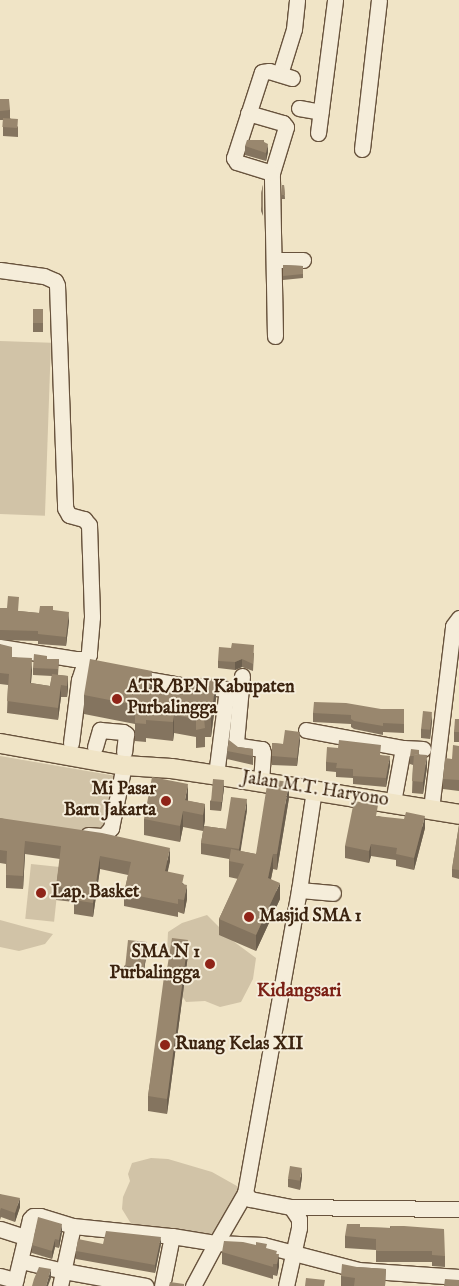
<!DOCTYPE html>
<html>
<head>
<meta charset="utf-8">
<style>
  body { margin:0 }
  #map { position:relative; width:459px; height:1286px; overflow:hidden; background:#f0e4c6; font-family:"IM FELL English",serif }
  div>[style] { position:absolute }
  [style*='--x'] { left:calc(var(--x)*1px); top:calc(var(--y)*1px); width:calc(var(--w)*1px); rotate:calc(var(--a)*1deg) }
  .green>* { inset:0; background:#d1c3a7; transform-origin:0 0 }
  .roads { filter:drop-shadow(1px 0 #68533d) drop-shadow(-1px 0 #68533d) drop-shadow(0 1px #68533d) drop-shadow(0 -1px #68533d) }
  .minor>* { height:15px; margin:-7.5px; padding:0 7.5px; transform-origin:7.5px; border-radius:7.5px; background:#f5edda }
  .major>* { height:19px; margin:-9.5px; padding:0 9.5px; transform-origin:9.5px; border-radius:9.5px; background:#f0e4c6 }
  .wall>* { inset:0; background:#84745f; transform-origin:0 0 }
  .shaded-wall>* { inset:0; background:#6b5e4d }
  .building>* { inset:0; background:#99876e; transform-origin:0 0 }
  .dots>* { width:14px; height:14px; translate:-50% -50%; box-sizing:border-box; border:2px solid #f5edda; border-radius:50% }
  span { translate:-50% -50%; white-space:nowrap; text-align:center; line-height:1.15; -webkit-text-stroke:4px #f5edda; paint-order:stroke }
  .poi-label { font-size:18px; color:#3b230f; font-weight:700 }
  .left { translate:0 -50%; text-align:left }
  .right { translate:-100% -50%; text-align:right }
  .street-label { font-size:18px; color:#3b230f }
  .neighbourhood-label { font-size:19px; color:#7a1f14; font-weight:700 }
</style>
</head>
<body>
<div id="map">
  <div class="green">
    <div style="left:0;top:341px;width:51px;height:173px;rotate:2deg"></div>
    <div style="clip-path:polygon(0 756px,116px 776px,106px 829px,95px 834px,0 819px)"></div>
    <div style="left:31px;top:864px;width:29px;height:55px;rotate:6deg"></div>
    <div style="clip-path:polygon(207px 915px,233px 941px,256px 958px,253px 979px,241px 1002px,220px 1007px,205px 1001px,186px 1002px,179px 991px,180px 971px,167px 952px,168px 932px,182px 923px)"></div>
    <div style="clip-path:polygon(0 920px,22px 926px,53px 934px,45px 944px,19px 951px,0 947px)"></div>
    <div style="clip-path:polygon(151px 1158px,168px 1159px,212px 1172px,244px 1190px,216px 1243px,145px 1234px,130px 1222px,122px 1209px,123px 1197px,130px 1181px,128px 1174px,132px 1163px)"></div>
  </div>
  <div class="roads">
    <div class="minor">
      <div style="--x:280;--y:74;--w:47;--a:-72.7"></div>
      <div style="--x:294;--y:29;--w:29;--a:-84"></div>
      <div style="--x:299;--y:108;--w:22;--a:10"></div>
      <div style="--x:248;--y:113;--w:36;--a:16"></div>
      <div style="--x:283;--y:123;--w:5;--a:53"></div>
      <div style="--x:286;--y:127;--w:48;--a:106.9"></div>
      <div style="--x:318;--y:133;--w:134;--a:-82.7"></div>
      <div style="--x:362;--y:149;--w:150;--a:-83.5"></div>
      <div style="--x:274;--y:260;--w:29;--a:0"></div>
      <div style="--x:0;--y:270;--w:44;--a:7.8"></div>
      <div style="--x:44;--y:276;--w:12;--a:24"></div>
      <div style="--x:55;--y:281;--w:4;--a:63"></div>
      <div style="--x:57;--y:285;--w:223;--a:87.9"></div>
      <div style="--x:65;--y:508;--w:8;--a:60"></div>
      <div style="--x:69;--y:515;--w:16;--a:15"></div>
      <div style="--x:84;--y:519;--w:8;--a:50"></div>
      <div style="--x:89;--y:525;--w:92;--a:88.1"></div>
      <div style="--x:92;--y:617;--w:38;--a:95"></div>
      <div style="--x:89;--y:655;--w:5;--a:127"></div>
      <div style="--x:86;--y:659;--w:11;--a:180"></div>
      <div style="--x:75;--y:659;--w:76;--a:-170.9"></div>
      <div style="--x:275;--y:336;--w:163;--a:-91.1"></div>
      <div style="--x:272;--y:173;--w:37;--a:-163"></div>
      <div style="--x:237;--y:162;--w:5;--a:-127"></div>
      <div style="--x:234;--y:158;--w:90;--a:-72"></div>
      <div style="--x:262;--y:72;--w:7;--a:-8"></div>
      <div style="--x:269;--y:71;--w:24;--a:17"></div>
      <div style="--x:242;--y:676;--w:66;--a:95.2"></div>
      <div style="--x:236;--y:742;--w:6;--a:45"></div>
      <div style="--x:240;--y:746;--w:22;--a:8"></div>
      <div style="--x:262;--y:749;--w:4;--a:76"></div>
      <div style="--x:263;--y:753;--w:29;--a:94"></div>
      <div style="--x:134;--y:677;--w:48;--a:9.7"></div>
      <div style="--x:181;--y:685;--w:46;--a:5"></div>
      <div style="--x:227;--y:689;--w:87;--a:97.3"></div>
      <div style="--x:306;--y:730;--w:99;--a:10.5"></div>
      <div style="--x:403;--y:748;--w:55;--a:100.5"></div>
      <div style="--x:71;--y:743;--w:64;--a:-82.8"></div>
      <div style="--x:79;--y:680;--w:22;--a:-72"></div>
      <div style="--x:95;--y:747;--w:18;--a:-74"></div>
      <div style="--x:100;--y:730;--w:23;--a:5"></div>
      <div style="--x:123;--y:732;--w:4;--a:34"></div>
      <div style="--x:126;--y:734;--w:18;--a:96"></div>
      <div style="--x:403;--y:748;--w:20;--a:3"></div>
      <div style="--x:314;--y:790;--w:101;--a:98.5"></div>
      <div style="--x:299;--y:890;--w:308;--a:100.1"></div>
      <div style="--x:245;--y:1193;--w:8;--a:50"></div>
      <div style="--x:250;--y:1199;--w:42;--a:11"></div>
      <div style="--x:291;--y:1207;--w:168;--a:0.7"></div>
      <div style="--x:431;--y:809;--w:184;--a:-83.1"></div>
      <div style="--x:453;--y:626;--w:10;--a:-53"></div>
      <div style="--x:88;--y:835;--w:16;--a:4"></div>
      <div style="--x:104;--y:836;--w:11;--a:-49"></div>
      <div style="--x:111;--y:828;--w:64;--a:-78.3"></div>
      <div style="--x:299;--y:890;--w:34;--a:5"></div>
      <div style="--x:0;--y:1229;--w:28;--a:18"></div>
      <div style="--x:21;--y:1261;--w:44;--a:13.1"></div>
      <div style="--x:64;--y:1271;--w:83;--a:10.4"></div>
      <div style="--x:0;--y:1276;--w:16;--a:15"></div>
      <div style="--x:14;--y:1286;--w:69;--a:-76.6"></div>
      <div style="--x:30;--y:1219;--w:4;--a:-45"></div>
      <div style="--x:33;--y:1216;--w:7;--a:0"></div>
      <div style="--x:40;--y:1216;--w:34;--a:17"></div>
      <div style="--x:73;--y:1226;--w:100;--a:5.8"></div>
      <div style="--x:60;--y:1286;--w:61;--a:-77.8"></div>
      <div style="--x:162;--y:1286;--w:51;--a:-78.7"></div>
      <div style="--x:172;--y:1236;--w:45;--a:9"></div>
      <div style="--x:216;--y:1243;--w:58;--a:-59.9"></div>
      <div style="--x:193;--y:1286;--w:49;--a:-61.9"></div>
      <div style="--x:216;--y:1243;--w:47;--a:2.4"></div>
      <div style="--x:263;--y:1245;--w:98;--a:14.7"></div>
      <div style="--x:358;--y:1270;--w:101;--a:4"></div>
      <div style="--x:286;--y:1286;--w:59;--a:-77.4"></div>
      <div style="--x:299;--y:1228;--w:9;--a:-90"></div>
      <div style="--x:299;--y:1219;--w:14;--a:-124"></div>
    </div>
    <div class="major">
      <div style="--x:0;--y:743;--w:126;--a:10.1"></div>
      <div style="--x:124;--y:765;--w:47;--a:3.7"></div>
      <div style="--x:171;--y:768;--w:55;--a:8.4"></div>
      <div style="--x:225;--y:776;--w:237;--a:9.2"></div>
    </div>
  </div>
  <div class="wall">
    <div style="clip-path:polygon(0 99px,10px 110px,10px 118px,18px 127px,18px 137px,3px 136px,3px 120px,0 120px)"></div>
    <div style="clip-path:polygon(264px 142px,268px 152px,266px 161px,245px 155px,245px 146px)"></div>
    <div style="clip-path:polygon(263px 185px,263px 216px,261px 211px,261px 194px)"></div>
    <div style="clip-path:polygon(282px 185px,284px 185px,285px 199px,282px 199px)"></div>
    <div style="clip-path:polygon(283px 265px,303px 266px,303px 278px,283px 280px)"></div>
    <div style="left:33px;top:309px;width:10px;height:23px"></div>
    <div style="clip-path:polygon(0 608px,19px 611px,39px 613px,53px 610px,69px 621px,66px 646px,38px 644px,38px 641px,0 640px)"></div>
    <div style="clip-path:polygon(0 644px,12px 657px,32px 670px,31px 683px,50px 686px,52px 676px,33px 675px,33px 668px,47px 659px,59px 659px,58px 675px,68px 676px,68px 688px,67px 697px,61px 697px,58px 720px,7px 713px,8px 685px,0 684px)"></div>
    <div style="clip-path:polygon(231px 648px,254px 653px,253px 671px,242px 667px,235px 670px,218px 668px,218px 661px)"></div>
    <div style="clip-path:polygon(189px 677px,216px 698px,211px 737px,205px 737px,205px 747px,196px 748px,196px 737px,174px 733px,173px 741px,146px 738px,146px 742px,135px 741px,135px 724px,84px 714px,84px 695px,152px 690px,179px 694px,189px 680px)"></div>
    <div style="clip-path:polygon(381px 709px,404px 709px,404px 733px,383px 732px,383px 735px,354px 729px,351px 727px,351px 724px,313px 722px,313px 713px)"></div>
    <div style="clip-path:polygon(459px 719px,459px 742px,454px 742px,454px 732px)"></div>
    <div style="clip-path:polygon(432px 721px,430px 739px,421px 738px,421px 729px)"></div>
    <div style="clip-path:polygon(300px 740px,297px 766px,272px 765px,272px 743px,283px 744px)"></div>
    <div style="clip-path:polygon(459px 746px,459px 791px,443px 789px,443px 779px)"></div>
    <div style="clip-path:polygon(238px 747px,253px 749px,253px 765px,227px 759px,227px 751px)"></div>
    <div style="clip-path:polygon(338px 748px,381px 755px,390px 765px,386px 787px,353px 784px,353px 778px,336px 777px,336px 772px,326px 771px,326px 762px)"></div>
    <div style="clip-path:polygon(419px 754px,427px 767px,423px 794px,412px 793px,413px 765px,410px 764px,410px 756px)"></div>
    <div style="clip-path:polygon(224px 788px,221px 811px,210px 810px,210px 801px)"></div>
    <div style="clip-path:polygon(289px 798px,277px 870px,273px 869px,271px 879px,280px 899px,256px 951px,219px 935px,219px 919px,238px 879px,229px 877px,229px 859px,201px 854px,201px 843px,203px 831px,183px 827px,180px 842px,144px 835px,144px 819px,188px 799px,188px 801px,205px 804px,205px 820px,204px 826px,226px 829px,247px 810px,240px 851px,256px 854px)"></div>
    <div style="clip-path:polygon(378px 816px,425px 828px,414px 870px,396px 866px,396px 860px,371px 856px,369px 863px,345px 858px,345px 846px)"></div>
    <div style="clip-path:polygon(0 818px,170px 861px,167px 872px,184px 884px,187px 899px,184px 914px,178px 912px,178px 917px,124px 906px,124px 893px,128px 875px,100px 869px,93px 917px,74px 914px,74px 902px,56px 900px,56px 887px,60px 859px,25px 854px,23px 889px,6px 888px,6px 864px,0 863px)"></div>
    <div style="clip-path:polygon(459px 825px,459px 879px,452px 877px,452px 869px)"></div>
    <div style="clip-path:polygon(147px 951px,143px 977px,124px 975px,124px 966px)"></div>
    <div style="clip-path:polygon(188px 955px,167px 1114px,148px 1111px,148px 1096px,167px 969px)"></div>
    <div style="clip-path:polygon(302px 1177px,300px 1190px,288px 1187px,288px 1179px)"></div>
    <div style="clip-path:polygon(0 1194px,20px 1207px,15px 1222px,1px 1217px,0 1220px)"></div>
    <div style="clip-path:polygon(390px 1226px,445px 1256px,445px 1267px,432px 1266px,432px 1262px,376px 1262px,376px 1250px,345px 1248px,345px 1236px,360px 1227px,390px 1228px)"></div>
    <div style="clip-path:polygon(62px 1232px,59px 1248px,55px 1247px,52px 1259px,32px 1253px,32px 1245px)"></div>
    <div style="clip-path:polygon(103px 1244px,161px 1244px,155px 1273px,76px 1259px,76px 1251px)"></div>
    <div style="clip-path:polygon(267px 1249px,277px 1254px,279px 1266px,277px 1276px,273px 1275px,273px 1279px,222px 1264px,222px 1252px)"></div>
    <div style="clip-path:polygon(357px 1267px,386px 1269px,385px 1286px,341px 1286px,341px 1276px)"></div>
  </div>
  <div class="shaded-wall">
    <div style="clip-path:polygon(268px 144px,268px 152px,266px 161px,266px 153px)"></div>
    <div style="clip-path:polygon(69px 612px,69px 621px,66px 646px,66px 637px)"></div>
    <div style="clip-path:polygon(32px 658px,32px 670px,30px 695px,30px 683px)"></div>
    <div style="clip-path:polygon(242px 659px,242px 667px,235px 670px,235px 662px)"></div>
    <div style="clip-path:polygon(152px 671px,152px 689px,149px 709px,149px 690px)"></div>
    <div style="clip-path:polygon(68px 676px,68px 688px,67px 697px,67px 686px)"></div>
    <div style="clip-path:polygon(216px 679px,216px 698px,211px 737px,211px 718px)"></div>
    <div style="clip-path:polygon(61px 685px,61px 697px,58px 720px,58px 708px)"></div>
    <div style="clip-path:polygon(432px 712px,432px 721px,430px 739px,430px 730px)"></div>
    <div style="clip-path:polygon(174px 715px,174px 733px,173px 741px,173px 722px)"></div>
    <div style="clip-path:polygon(300px 732px,300px 740px,297px 766px,297px 758px)"></div>
    <div style="clip-path:polygon(427px 755px,427px 767px,423px 794px,423px 782px)"></div>
    <div style="clip-path:polygon(390px 756px,390px 765px,386px 787px,386px 778px)"></div>
    <div style="clip-path:polygon(224px 780px,224px 788px,221px 811px,221px 802px)"></div>
    <div style="clip-path:polygon(289px 782px,289px 798px,277px 870px,277px 854px)"></div>
    <div style="clip-path:polygon(188px 784px,188px 799px,186px 812px,185px 800px)"></div>
    <div style="clip-path:polygon(247px 799px,247px 810px,239px 861px,239px 849px)"></div>
    <div style="clip-path:polygon(205px 804px,205px 820px,203px 831px,203px 815px)"></div>
    <div style="clip-path:polygon(183px 811px,183px 827px,180px 842px,180px 826px)"></div>
    <div style="clip-path:polygon(425px 816px,425px 828px,414px 870px,414px 858px)"></div>
    <div style="clip-path:polygon(25px 841px,25px 854px,23px 889px,23px 876px)"></div>
    <div style="clip-path:polygon(371px 844px,371px 856px,369px 863px,369px 851px)"></div>
    <div style="clip-path:polygon(170px 848px,170px 861px,165px 885px,165px 871px)"></div>
    <div style="clip-path:polygon(273px 854px,273px 869px,268px 893px,268px 878px)"></div>
    <div style="clip-path:polygon(100px 856px,100px 869px,93px 917px,93px 903px)"></div>
    <div style="clip-path:polygon(280px 883px,280px 899px,256px 951px,256px 935px)"></div>
    <div style="clip-path:polygon(187px 885px,187px 899px,184px 914px,184px 900px)"></div>
    <div style="clip-path:polygon(188px 940px,188px 955px,167px 1114px,167px 1099px)"></div>
    <div style="clip-path:polygon(147px 942px,147px 951px,143px 977px,143px 968px)"></div>
    <div style="clip-path:polygon(302px 1168px,302px 1177px,300px 1190px,300px 1181px)"></div>
    <div style="clip-path:polygon(20px 1198px,20px 1207px,15px 1222px,15px 1213px)"></div>
    <div style="clip-path:polygon(62px 1224px,62px 1232px,59px 1248px,59px 1240px)"></div>
    <div style="clip-path:polygon(161px 1237px,161px 1244px,155px 1273px,155px 1265px)"></div>
    <div style="clip-path:polygon(55px 1239px,55px 1247px,52px 1259px,52px 1251px)"></div>
    <div style="clip-path:polygon(279px 1254px,279px 1266px,277px 1276px,277px 1264px)"></div>
    <div style="clip-path:polygon(51px 1269px,51px 1278px,48px 1286px,46px 1286px)"></div>
  </div>
  <div class="building">
    <div style="clip-path:polygon(0 99px,9px 99px,10px 110px,0 111px)"></div>
    <div style="left:3px;top:118px;width:15px;height:9px;rotate:4deg"></div>
    <div style="clip-path:polygon(247px 140px,264px 140px,264px 142px,268px 144px,266px 153px,245px 146px)"></div>
    <div style="clip-path:polygon(263px 185px,263px 212px,261px 206px,261px 194px)"></div>
    <div style="clip-path:polygon(282px 185px,284px 185px,285px 195px,282px 195px)"></div>
    <div style="clip-path:polygon(283px 265px,303px 266px,303px 274px,283px 276px)"></div>
    <div style="left:33px;top:309px;width:10px;height:14px"></div>
    <div style="clip-path:polygon(8px 596px,19px 597px,18px 611px,39px 613px,40px 606px,53px 606px,53px 610px,69px 612px,66px 637px,38px 634px,38px 631px,0 630px,0 608px,7px 608px)"></div>
    <div style="clip-path:polygon(232px 643px,254px 645px,253px 664px,242px 659px,235px 662px,218px 661px,219px 647px,231px 648px)"></div>
    <div style="clip-path:polygon(0 644px,12px 647px,12px 657px,32px 658px,30px 683px,50px 686px,52px 674px,68px 676px,67px 686px,61px 685px,58px 708px,7px 701px,9px 674px,0 673px)"></div>
    <div style="clip-path:polygon(34px 654px,47px 656px,47px 659px,59px 659px,58px 669px,33px 668px)"></div>
    <div style="clip-path:polygon(90px 659px,152px 671px,149px 690px,179px 694px,179px 679px,190px 680px,189px 677px,216px 679px,211px 718px,204px 718px,205px 728px,196px 730px,196px 719px,174px 715px,173px 722px,146px 720px,146px 724px,135px 723px,135px 705px,84px 695px)"></div>
    <div style="clip-path:polygon(314px 702px,346px 703px,381px 709px,404px 709px,404px 724px,383px 723px,383px 726px,354px 721px,351px 719px,351px 715px,313px 713px)"></div>
    <div style="left:423px;top:711px;width:9px;height:18px;rotate:6deg"></div>
    <div style="clip-path:polygon(455px 719px,459px 719px,459px 732px,454px 732px)"></div>
    <div style="clip-path:polygon(285px 730px,300px 732px,297px 758px,272px 756px,272px 743px,283px 744px)"></div>
    <div style="clip-path:polygon(229px 740px,238px 747px,253px 749px,253px 756px,227px 751px)"></div>
    <div style="clip-path:polygon(339px 740px,381px 745px,380px 755px,390px 756px,386px 778px,353px 776px,353px 769px,336px 768px,337px 763px,326px 762px,327px 747px,338px 748px)"></div>
    <div style="clip-path:polygon(453px 745px,459px 746px,459px 780px,443px 779px,445px 758px,452px 759px)"></div>
    <div style="clip-path:polygon(411px 749px,419px 750px,419px 754px,414px 754px,414px 756px,410px 756px)"></div>
    <div style="clip-path:polygon(414px 754px,427px 755px,423px 782px,412px 781px)"></div>
    <div style="clip-path:polygon(152px 777px,188px 784px,185px 800px,205px 804px,203px 815px,183px 811px,180px 826px,144px 819px)"></div>
    <div style="left:213px;top:779px;width:11px;height:22px;rotate:5deg"></div>
    <div style="clip-path:polygon(268px 779px,289px 782px,277px 854px,273px 854px,268px 878px,280px 883px,256px 935px,219px 919px,244px 864px,229px 861px,231px 849px,256px 854px)"></div>
    <div style="clip-path:polygon(231px 797px,247px 799px,239px 849px,201px 843px,204px 826px,226px 829px)"></div>
    <div style="clip-path:polygon(354px 801px,378px 805px,376px 816px,404px 819px,406px 812px,425px 816px,414px 858px,396px 854px,397px 848px,371px 844px,369px 851px,345px 846px)"></div>
    <div style="clip-path:polygon(0 818px,102px 833px,170px 848px,165px 871px,184px 875px,182px 884px,187px 885px,184px 900px,178px 899px,178px 904px,124px 893px,131px 862px,100px 856px,93px 903px,74px 900px,76px 889px,56px 887px,61px 846px,25px 841px,23px 876px,6px 875px,7px 851px,0 850px)"></div>
    <div style="clip-path:polygon(459px 825px,459px 870px,452px 869px)"></div>
    <div style="clip-path:polygon(172px 938px,188px 940px,167px 1099px,148px 1096px,165px 969px,167px 969px)"></div>
    <div style="left:128px;top:940px;width:19px;height:26px;rotate:6deg"></div>
    <div style="left:290px;top:1166px;width:12px;height:13px;rotate:9deg"></div>
    <div style="clip-path:polygon(0 1194px,20px 1198px,15px 1213px,1px 1208px,0 1211px)"></div>
    <div style="clip-path:polygon(38px 1217px,62px 1224px,59px 1240px,55px 1239px,52px 1251px,32px 1245px)"></div>
    <div style="clip-path:polygon(347px 1224px,360px 1224px,360px 1227px,391px 1228px,390px 1226px,404px 1226px,444px 1229px,445px 1256px,432px 1255px,432px 1251px,376px 1251px,376px 1239px,345px 1236px)"></div>
    <div style="clip-path:polygon(106px 1231px,161px 1237px,155px 1265px,76px 1251px,78px 1239px,103px 1244px)"></div>
    <div style="clip-path:polygon(224px 1241px,243px 1242px,256px 1245px,256px 1242px,267px 1244px,266px 1248px,277px 1251px,276px 1254px,279px 1254px,277px 1264px,273px 1264px,273px 1267px,222px 1252px)"></div>
    <div style="clip-path:polygon(342px 1264px,357px 1267px,386px 1269px,385px 1286px,354px 1286px,355px 1278px,341px 1276px)"></div>
    <div style="clip-path:polygon(39px 1267px,51px 1269px,46px 1286px,32px 1286px,34px 1279px)"></div>
    <div style="clip-path:polygon(306px 1278px,325px 1280px,324px 1286px,305px 1286px)"></div>
    <div style="clip-path:polygon(445px 1279px,459px 1280px,459px 1286px,444px 1286px)"></div>
    <div style="clip-path:polygon(170px 1282px,184px 1284px,184px 1286px,169px 1286px)"></div>
  </div>
  <div class="dots">
    <div style="left:117px;top:699px;background:#8f2418"></div>
    <div style="left:166px;top:801px;background:#8f2418"></div>
    <div style="left:41px;top:893px;background:#8f2418"></div>
    <div style="left:249px;top:917px;background:#8f2418"></div>
    <div style="left:210px;top:964px;background:#8f2418"></div>
    <div style="left:165px;top:1045px;background:#8f2418"></div>
  </div>
  <div class="poi-label">
    <span class="left" style="left:127px;top:699px">ATR/BPN Kabupaten<br>Purbalingga</span>
    <span class="right" style="left:156px;top:801px">Mi Pasar<br>Baru Jakarta</span>
    <span class="left" style="left:51px;top:893px">Lap. Basket</span>
    <span class="left" style="left:259px;top:917px">Masjid SMA 1</span>
    <span class="right" style="left:200px;top:964px">SMA N 1<br>Purbalingga</span>
    <span class="left" style="left:175px;top:1045px">Ruang Kelas XII</span>
  </div>
  <div class="street-label">
    <span style="left:315px;top:790px;rotate:9deg">Jalan M.T. Haryono</span>
  </div>
  <div class="neighbourhood-label">
    <span style="left:299px;top:992px">Kidangsari</span>
  </div>
</div>
</body>
</html>
